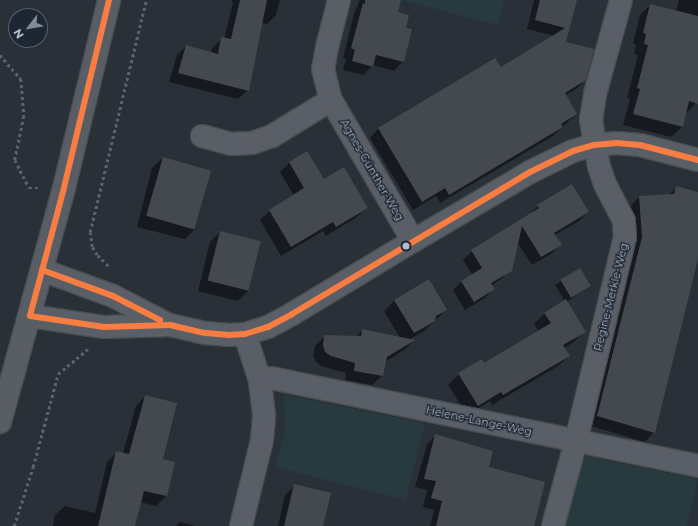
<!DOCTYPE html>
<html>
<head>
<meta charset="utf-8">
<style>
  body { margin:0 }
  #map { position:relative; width:698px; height:526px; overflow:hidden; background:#2a3038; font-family:Montserrat,sans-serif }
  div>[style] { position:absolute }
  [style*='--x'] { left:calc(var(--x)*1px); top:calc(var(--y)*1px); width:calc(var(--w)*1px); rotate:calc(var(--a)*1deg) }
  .green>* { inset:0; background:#273a3e }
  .shadow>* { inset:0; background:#0007 }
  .building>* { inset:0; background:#444950; transform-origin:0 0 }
  .path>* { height:2.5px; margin-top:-1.25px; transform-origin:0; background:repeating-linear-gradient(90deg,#5d636a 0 3px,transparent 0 6px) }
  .roads { filter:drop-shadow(1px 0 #484c53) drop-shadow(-1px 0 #484c53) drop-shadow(0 1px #484c53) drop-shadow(0 -1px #484c53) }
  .street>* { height:22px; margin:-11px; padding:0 11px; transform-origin:11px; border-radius:11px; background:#5a5e66 }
  .secondary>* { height:22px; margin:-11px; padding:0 11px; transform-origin:11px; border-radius:11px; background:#595d64 }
  .bus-1>* { height:6px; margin:-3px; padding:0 3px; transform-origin:3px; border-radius:3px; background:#f77d43 }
  .dots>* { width:11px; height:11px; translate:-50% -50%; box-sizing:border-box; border:2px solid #1d2633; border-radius:50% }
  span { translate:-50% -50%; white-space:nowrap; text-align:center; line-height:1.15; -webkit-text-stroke:3px #1d2633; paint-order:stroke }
  .street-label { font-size:11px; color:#b4bcc9 }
  .north { position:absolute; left:8px; top:8px; width:40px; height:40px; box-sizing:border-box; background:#1d2633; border:1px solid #59626f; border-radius:50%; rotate:239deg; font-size:11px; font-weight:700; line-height:16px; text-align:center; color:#b4bcc9 }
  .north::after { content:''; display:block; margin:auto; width:14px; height:18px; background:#848b96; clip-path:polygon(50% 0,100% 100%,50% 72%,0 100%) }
</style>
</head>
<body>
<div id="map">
  <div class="green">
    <div style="clip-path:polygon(401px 0,504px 0,498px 25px)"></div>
    <div style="clip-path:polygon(284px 395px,425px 423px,406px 500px,276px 467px,285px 432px)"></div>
    <div style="clip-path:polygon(581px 455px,698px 479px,687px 526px,563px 526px)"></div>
  </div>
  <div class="shadow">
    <div style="clip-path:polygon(231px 0,280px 0,276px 15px,267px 24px,262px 23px,248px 90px,238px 99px,169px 82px,177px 55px,186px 46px,211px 53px,212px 48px,222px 38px,224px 39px,233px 3px)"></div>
    <div style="clip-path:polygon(360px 0,397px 0,397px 12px,404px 28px,403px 61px,394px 71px,373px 65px,363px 75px,343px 70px,346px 59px,343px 58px,354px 14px)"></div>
    <div style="clip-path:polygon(534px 0,576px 0,565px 43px,585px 80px,576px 89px,565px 95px,576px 114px,553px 136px,440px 203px,436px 196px,413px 210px,370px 138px,378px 129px,495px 59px,501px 68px,554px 36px,527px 29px)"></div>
    <div style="clip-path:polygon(679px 0,698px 0,698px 95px,696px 103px,685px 114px,682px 127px,671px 137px,623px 125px,630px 99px,627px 98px,638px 55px,634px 54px,636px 44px,633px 44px,640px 15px,650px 5px,676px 11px)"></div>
    <div style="clip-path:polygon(307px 152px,323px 180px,367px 207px,357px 217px,326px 236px,323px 231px,281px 256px,260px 220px,270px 211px,294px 196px,280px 172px,289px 163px)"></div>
    <div style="clip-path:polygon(163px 158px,195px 229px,185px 239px,137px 227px,152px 168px)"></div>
    <div style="clip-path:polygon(677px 187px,698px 193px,698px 257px,654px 432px,645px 442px,588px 425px,633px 247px,630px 207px,639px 197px,669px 195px)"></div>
    <div style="clip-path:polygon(538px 206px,588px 212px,579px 221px,555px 235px,560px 245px,551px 254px,532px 265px,517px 242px,511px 270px,501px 279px,491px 286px,493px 289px,485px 298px,465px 310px,453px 290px,462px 281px,472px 275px,463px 260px,472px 251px,529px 215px)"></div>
    <div style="clip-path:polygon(220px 232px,248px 291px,238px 301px,198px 291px,210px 242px)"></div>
    <div style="clip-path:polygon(579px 269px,589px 286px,567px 302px,584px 331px,574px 342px,564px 348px,569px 356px,558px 366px,492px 405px,490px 401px,467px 415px,448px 385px,459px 374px,484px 365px,539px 332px,534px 324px,545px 313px,565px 301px,555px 285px)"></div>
    <div style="clip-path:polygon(394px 301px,446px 310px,424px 331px,409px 340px,413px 341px,404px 350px,385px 362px,382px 376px,372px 385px,345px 380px,346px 373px,321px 366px,316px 362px,313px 356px,315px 346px,325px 336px,356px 337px,362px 330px,400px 338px,384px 311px)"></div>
    <div style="clip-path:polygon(145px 396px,161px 460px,174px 463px,166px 496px,156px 506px,140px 502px,134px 526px,53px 526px,55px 515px,65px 506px,95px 513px,107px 462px,117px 452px,123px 453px,136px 406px)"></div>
    <div style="clip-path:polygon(436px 435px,488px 468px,514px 526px,430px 526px,434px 510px,423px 507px,427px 490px,415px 487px,427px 444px)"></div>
    <div style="clip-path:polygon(295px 485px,322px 526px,278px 526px,285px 495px)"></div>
    <div style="clip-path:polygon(180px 522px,195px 526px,176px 526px)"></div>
  </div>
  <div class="building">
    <div style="clip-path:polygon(240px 0,267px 0,249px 91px,178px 73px,186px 45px,218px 54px,221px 37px,231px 39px)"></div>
    <div style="clip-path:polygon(365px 0,401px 0,398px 12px,409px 15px,406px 28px,412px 29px,404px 62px,376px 55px,373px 67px,352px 61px,355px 50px,351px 48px,363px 3px,365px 4px)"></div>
    <div style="clip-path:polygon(540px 0,577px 0,566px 42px,594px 49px,586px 80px,565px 93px,577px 114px,561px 124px,563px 127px,449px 195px,445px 188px,422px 202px,378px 128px,495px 58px,501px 67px,565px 28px,535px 20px)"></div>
    <div style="clip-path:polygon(650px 4px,698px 16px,698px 104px,689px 101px,683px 127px,633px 114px,640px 89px,637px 88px,648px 45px,644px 44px,646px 34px,643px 33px)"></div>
    <div style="clip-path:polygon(307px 151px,324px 179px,344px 167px,368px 208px,336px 227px,333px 222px,291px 247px,269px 210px,304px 188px,289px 162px)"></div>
    <div style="left:163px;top:157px;width:50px;height:61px;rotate:16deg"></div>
    <div style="clip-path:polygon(572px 184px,589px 212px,554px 233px,562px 245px,541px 257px,522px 226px,512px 271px,491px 283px,495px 289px,474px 302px,461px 281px,482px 268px,471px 250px,539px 208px,537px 205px)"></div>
    <div style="clip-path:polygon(676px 186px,698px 192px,698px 259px,655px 433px,597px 416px,642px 237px,639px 196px,674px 194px)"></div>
    <div style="left:220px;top:231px;width:42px;height:51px;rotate:14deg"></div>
    <div style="left:580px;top:268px;width:21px;height:23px;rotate:59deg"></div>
    <div style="clip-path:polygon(429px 279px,447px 310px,436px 316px,435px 321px,414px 333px,394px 300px)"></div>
    <div style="clip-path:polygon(566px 299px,586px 332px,563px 345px,570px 356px,503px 395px,501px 392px,478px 406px,458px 373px,482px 359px,484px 363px,551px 323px,544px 313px)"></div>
    <div style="clip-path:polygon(362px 329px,415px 340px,387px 357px,383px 376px,354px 371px,355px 363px,331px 356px,325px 352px,323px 345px,324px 335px,361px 336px)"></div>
    <div style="clip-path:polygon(145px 395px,177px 403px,163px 459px,175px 462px,167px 496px,144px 491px,135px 526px,98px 526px,116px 451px,129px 454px)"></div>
    <div style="clip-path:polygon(435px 434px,493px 451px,489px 467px,545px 482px,534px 526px,436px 526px,442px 501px,431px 498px,436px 481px,424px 479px)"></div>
    <div style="clip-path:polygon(294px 484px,331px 493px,323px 526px,284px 526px)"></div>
  </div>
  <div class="path">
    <div style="--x:0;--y:55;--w:32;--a:49"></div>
    <div style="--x:21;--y:79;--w:37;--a:85"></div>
    <div style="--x:24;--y:116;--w:45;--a:101.6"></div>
    <div style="--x:15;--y:160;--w:31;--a:63"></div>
    <div style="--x:29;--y:188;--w:10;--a:0"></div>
    <div style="--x:108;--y:266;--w:16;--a:-135"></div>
    <div style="--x:97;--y:255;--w:9;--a:-122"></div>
    <div style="--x:92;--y:247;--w:15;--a:-98"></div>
    <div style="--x:90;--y:232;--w:239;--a:-76.4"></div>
    <div style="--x:14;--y:526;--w:62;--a:-72.1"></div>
    <div style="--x:33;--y:467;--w:96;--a:-75"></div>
    <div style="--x:58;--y:374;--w:39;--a:-40"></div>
  </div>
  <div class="roads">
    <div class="street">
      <div style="--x:339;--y:0;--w:49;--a:104.3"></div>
      <div style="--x:327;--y:47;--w:22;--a:100"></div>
      <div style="--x:323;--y:69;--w:32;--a:76"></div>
      <div style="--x:331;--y:100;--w:163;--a:59.8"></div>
      <div style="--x:202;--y:136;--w:30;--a:15"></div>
      <div style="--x:231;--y:144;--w:21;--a:-3"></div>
      <div style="--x:252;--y:143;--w:21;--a:-19"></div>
      <div style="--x:272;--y:136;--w:69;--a:-31.4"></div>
      <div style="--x:42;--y:270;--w:76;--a:20.1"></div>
      <div style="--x:113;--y:296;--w:63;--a:27.4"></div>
      <div style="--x:30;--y:316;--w:75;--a:8.5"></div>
      <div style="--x:104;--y:327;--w:66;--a:-1.7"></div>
      <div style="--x:170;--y:325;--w:37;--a:13"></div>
      <div style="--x:206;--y:333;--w:23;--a:5"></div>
      <div style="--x:229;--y:335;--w:16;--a:-4"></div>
      <div style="--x:245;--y:334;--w:24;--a:-17"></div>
      <div style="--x:268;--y:327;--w:27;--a:-28"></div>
      <div style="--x:292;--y:314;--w:141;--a:-31.1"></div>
      <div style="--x:413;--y:241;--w:136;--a:-30.5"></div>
      <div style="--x:530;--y:172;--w:48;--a:-26"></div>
      <div style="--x:573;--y:151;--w:22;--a:-16"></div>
      <div style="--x:594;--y:145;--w:23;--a:-5"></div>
      <div style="--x:617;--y:143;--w:23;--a:5"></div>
      <div style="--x:640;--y:145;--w:60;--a:14.5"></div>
      <div style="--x:260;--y:381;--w:11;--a:-15"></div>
      <div style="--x:271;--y:378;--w:436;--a:11.6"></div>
      <div style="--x:241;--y:526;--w:89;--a:-76.3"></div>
      <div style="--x:262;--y:440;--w:25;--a:-85"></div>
      <div style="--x:264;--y:415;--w:34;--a:-97"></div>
      <div style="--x:260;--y:381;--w:49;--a:-107.7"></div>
      <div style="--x:553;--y:526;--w:88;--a:-74.9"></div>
      <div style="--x:576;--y:441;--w:210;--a:-76.5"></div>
      <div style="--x:625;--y:237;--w:16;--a:-94"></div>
      <div style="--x:624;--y:221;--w:42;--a:-117.2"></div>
      <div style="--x:605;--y:184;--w:18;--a:-109"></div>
      <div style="--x:599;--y:167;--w:48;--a:-99.7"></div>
      <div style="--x:591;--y:120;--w:26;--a:-81"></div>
      <div style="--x:595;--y:94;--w:98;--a:-74.5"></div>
    </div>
    <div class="secondary">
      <div style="--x:0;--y:422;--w:243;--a:-74.7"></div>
      <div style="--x:64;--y:188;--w:193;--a:-76.5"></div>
    </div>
  </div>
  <div class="bus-1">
    <div style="--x:109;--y:0;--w:193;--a:103.5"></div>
    <div style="--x:64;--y:188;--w:132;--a:104.9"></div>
    <div style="--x:30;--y:316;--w:75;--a:8.5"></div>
    <div style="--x:104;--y:327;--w:66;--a:-1.7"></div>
    <div style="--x:170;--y:325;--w:37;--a:13"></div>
    <div style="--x:206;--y:333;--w:23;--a:5"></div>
    <div style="--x:229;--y:335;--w:16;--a:-4"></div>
    <div style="--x:245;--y:334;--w:24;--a:-17"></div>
    <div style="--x:268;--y:327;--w:27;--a:-28"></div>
    <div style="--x:292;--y:314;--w:277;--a:-30.8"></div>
    <div style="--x:530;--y:172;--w:48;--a:-26"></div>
    <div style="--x:573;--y:151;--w:22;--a:-16"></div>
    <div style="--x:594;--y:145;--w:23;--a:-5"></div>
    <div style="--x:617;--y:143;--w:23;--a:5"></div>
    <div style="--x:640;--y:145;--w:60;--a:14.5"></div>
    <div style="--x:42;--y:270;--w:76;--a:20.1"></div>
    <div style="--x:113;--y:296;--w:53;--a:27.1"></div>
  </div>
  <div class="dots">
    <div style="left:406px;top:246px;background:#b4bcc9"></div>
  </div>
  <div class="street-label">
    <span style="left:372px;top:170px;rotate:60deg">Agnes-Günther-Weg</span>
    <span style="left:611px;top:297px;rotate:-76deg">Regine-Merkle-Weg</span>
    <span style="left:479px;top:421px;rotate:12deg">Helene-Lange-Weg</span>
  </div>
  <div class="north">N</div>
</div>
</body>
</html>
